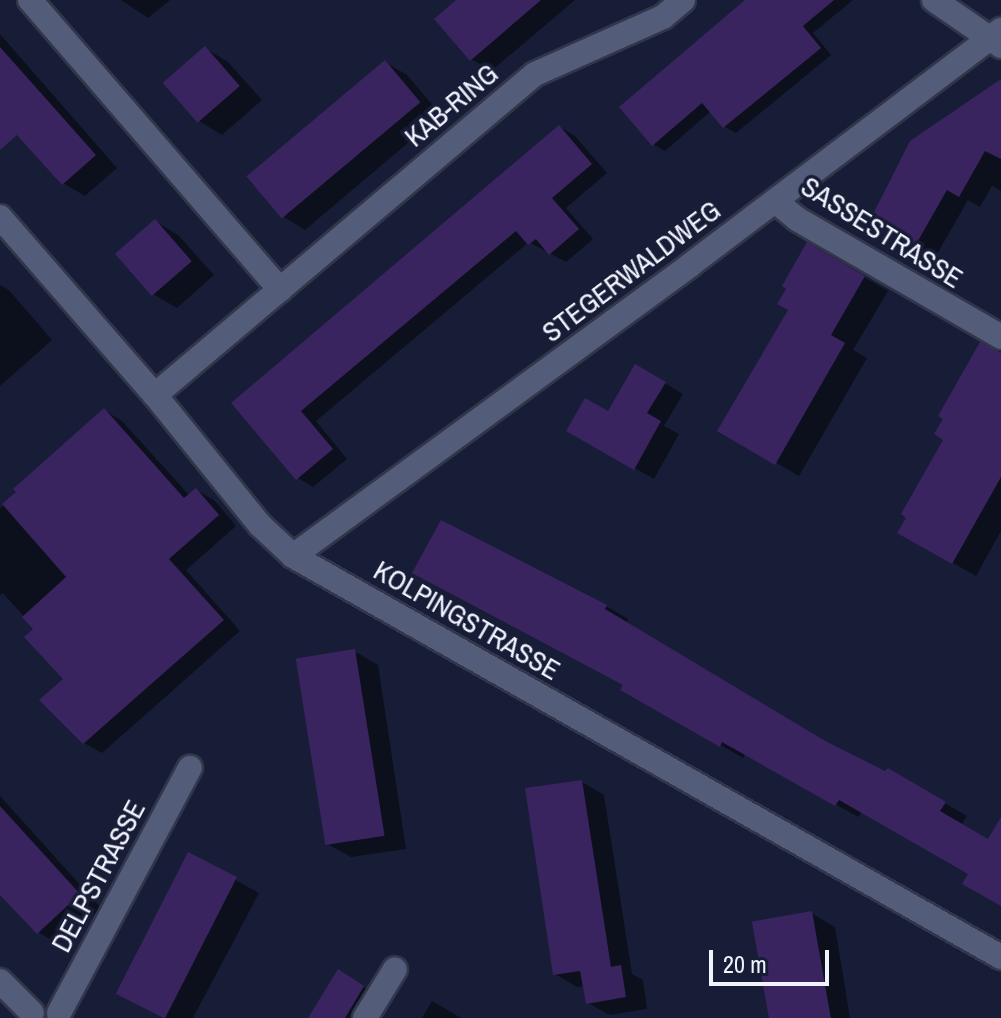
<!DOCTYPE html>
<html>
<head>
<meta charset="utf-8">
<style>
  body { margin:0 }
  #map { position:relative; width:1001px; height:1018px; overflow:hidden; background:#171d36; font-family:"Archivo Narrow",sans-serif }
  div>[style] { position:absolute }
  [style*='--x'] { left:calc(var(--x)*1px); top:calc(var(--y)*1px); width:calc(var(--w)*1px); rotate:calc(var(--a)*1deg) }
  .shadow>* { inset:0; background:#0007 }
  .building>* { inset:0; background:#3a245f; transform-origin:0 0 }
  .roads { filter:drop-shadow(2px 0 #33364a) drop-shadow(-2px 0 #33364a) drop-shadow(0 2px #33364a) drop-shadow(0 -2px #33364a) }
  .street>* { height:24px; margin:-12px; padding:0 12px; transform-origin:12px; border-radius:12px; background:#535c79 }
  span { translate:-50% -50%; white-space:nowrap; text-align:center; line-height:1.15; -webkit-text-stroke:7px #171d36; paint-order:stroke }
  .street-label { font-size:28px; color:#f1f4ff }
  .scale { position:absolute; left:709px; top:950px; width:120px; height:36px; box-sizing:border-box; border:4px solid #f1f4ff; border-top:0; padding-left:10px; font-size:24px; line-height:28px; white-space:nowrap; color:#f1f4ff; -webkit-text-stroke:6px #171d36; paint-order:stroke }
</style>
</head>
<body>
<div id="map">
  <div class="shadow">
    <div style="clip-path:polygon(121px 0,170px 0,148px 18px)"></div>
    <div style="clip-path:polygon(459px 0,575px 0,491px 71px,471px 59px)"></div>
    <div style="clip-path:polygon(749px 0,853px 0,813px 33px,831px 55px,736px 133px,725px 127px,711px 111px,665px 151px,654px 145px)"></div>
    <div style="clip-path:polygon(0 34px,117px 168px,85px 196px,63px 183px,0 109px)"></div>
    <div style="clip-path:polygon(205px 48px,228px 62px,262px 100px,222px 135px,199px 121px)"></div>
    <div style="clip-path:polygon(385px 62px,407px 75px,441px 115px,305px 230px,284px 217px)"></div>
    <div style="clip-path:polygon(1001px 104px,1001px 191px,992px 186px,980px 207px,968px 200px,936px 256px,872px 220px)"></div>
    <div style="clip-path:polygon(560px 127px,575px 136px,607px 173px,566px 208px,593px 239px,566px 262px,529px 242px,316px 421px,347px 459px,313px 487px,298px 478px,234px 403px)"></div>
    <div style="clip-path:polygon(155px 221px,178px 235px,214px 275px,177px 308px,153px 294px)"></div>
    <div style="clip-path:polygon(808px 245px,888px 291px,853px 350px,867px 358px,799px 476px,720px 430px,791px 309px)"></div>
    <div style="clip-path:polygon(0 285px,9px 290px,52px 340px,0 386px)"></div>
    <div style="clip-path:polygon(1001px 356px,1001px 531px,976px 576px,900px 533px,946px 439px)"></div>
    <div style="clip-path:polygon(636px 366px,683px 394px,664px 426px,679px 434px,654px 479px,569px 431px,609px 414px)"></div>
    <div style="clip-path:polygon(104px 410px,122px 421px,190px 496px,197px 490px,215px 501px,236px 526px,186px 570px,240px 631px,102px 753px,84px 743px,65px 679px,36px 630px,3px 593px,0 595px,0 508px)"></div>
    <div style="clip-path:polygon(437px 585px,606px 606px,628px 619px,626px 623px,831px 746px,910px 783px,967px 816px,961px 825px,1001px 847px,1001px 904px,971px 873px,863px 811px,858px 817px,746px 753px,743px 758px,623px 689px,626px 685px)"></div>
    <div style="clip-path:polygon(354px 651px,378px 665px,406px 849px,351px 857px,327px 844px)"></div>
    <div style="clip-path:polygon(582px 782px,604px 795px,632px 974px,643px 980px,647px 1009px,610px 1015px,588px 1003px,585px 986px,577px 987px,555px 974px)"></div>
    <div style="clip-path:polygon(0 796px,101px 908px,60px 945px,38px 932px,0 890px)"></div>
    <div style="clip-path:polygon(189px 855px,259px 893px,193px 1018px,164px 1018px,140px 1005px)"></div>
    <div style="clip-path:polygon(811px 913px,835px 927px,850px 1018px,771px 1018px)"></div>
    <div style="clip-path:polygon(338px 972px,384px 999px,373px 1018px,310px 1018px)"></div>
    <div style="clip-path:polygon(432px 1001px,453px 1013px,461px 1018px,422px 1018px)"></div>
  </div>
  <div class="building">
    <div style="clip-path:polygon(456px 0,541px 0,470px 61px,434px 19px)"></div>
    <div style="clip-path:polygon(745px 0,834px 0,803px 26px,821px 48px,723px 128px,702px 103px,652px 146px,619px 107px)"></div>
    <div style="left:205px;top:46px;width:53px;height:56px;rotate:49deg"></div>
    <div style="clip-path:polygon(0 47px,96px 155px,62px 185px,17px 135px,0 150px)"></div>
    <div style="left:385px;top:60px;width:55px;height:181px;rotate:50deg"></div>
    <div style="clip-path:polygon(1001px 79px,1001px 159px,985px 151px,959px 197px,947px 190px,915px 246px,870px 220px,910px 141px)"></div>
    <div style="clip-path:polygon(559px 125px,592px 164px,552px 198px,579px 229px,549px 255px,536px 239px,528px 245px,516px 231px,301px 411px,333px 449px,296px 480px,231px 403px)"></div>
    <div style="left:155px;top:219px;width:56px;height:53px;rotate:49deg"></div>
    <div style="clip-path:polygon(807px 242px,865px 276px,831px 335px,845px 343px,775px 465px,717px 431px,788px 310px,777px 304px,786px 289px,782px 286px)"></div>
    <div style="clip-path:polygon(980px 342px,1001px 353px,1001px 477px,952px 564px,897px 533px,906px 518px,901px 514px,943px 440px,934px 434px,943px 419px,938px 416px)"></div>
    <div style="clip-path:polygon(635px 364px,666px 382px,647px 413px,661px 421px,634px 470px,566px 431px,585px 398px,608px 411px)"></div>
    <div style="clip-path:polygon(104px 408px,184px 498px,196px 488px,219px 515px,169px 559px,224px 620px,83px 744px,39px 700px,63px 679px,24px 637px,33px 629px,22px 617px,66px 577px,2px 504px,16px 492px,13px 489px)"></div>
    <div style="clip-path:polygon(441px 520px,607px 605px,605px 609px,827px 742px,885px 771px,888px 768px,946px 802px,940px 811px,988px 839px,1001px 817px,1001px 906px,962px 884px,968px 874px,839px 800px,835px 806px,722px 742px,720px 747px,620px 690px,623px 685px,412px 573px)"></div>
    <div style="left:355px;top:649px;width:189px;height:60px;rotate:81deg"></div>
    <div style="clip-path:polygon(582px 780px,611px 967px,621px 965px,626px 997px,586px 1004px,580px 971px,553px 975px,525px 788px)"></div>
    <div style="clip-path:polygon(0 806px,80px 894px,37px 934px,0 895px)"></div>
    <div style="left:188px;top:852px;width:55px;height:159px;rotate:27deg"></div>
    <div style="left:812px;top:911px;width:109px;height:61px;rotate:80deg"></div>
    <div style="clip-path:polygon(338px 969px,364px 986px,345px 1018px,308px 1018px)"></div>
  </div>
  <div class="roads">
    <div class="street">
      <div style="--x:30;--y:0;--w:383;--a:49.2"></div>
      <div style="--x:934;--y:0;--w:81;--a:34.5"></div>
      <div style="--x:775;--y:201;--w:28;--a:39"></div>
      <div style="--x:797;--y:219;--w:236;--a:30"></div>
      <div style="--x:0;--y:217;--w:236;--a:49"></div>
      <div style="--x:155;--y:395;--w:167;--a:51.1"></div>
      <div style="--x:260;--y:525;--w:45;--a:43.2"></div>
      <div style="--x:293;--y:556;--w:814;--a:29.53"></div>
      <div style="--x:155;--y:395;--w:497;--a:-40.2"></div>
      <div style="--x:535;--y:74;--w:140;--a:-24"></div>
      <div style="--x:663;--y:17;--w:26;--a:-40"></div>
      <div style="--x:293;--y:556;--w:492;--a:-36.2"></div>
      <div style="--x:690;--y:265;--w:390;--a:-37.1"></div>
      <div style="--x:0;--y:981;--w:45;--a:45"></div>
      <div style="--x:59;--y:1013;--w:278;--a:-61.9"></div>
      <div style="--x:365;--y:1018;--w:57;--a:-58.5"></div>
    </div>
  </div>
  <div class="street-label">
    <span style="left:451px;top:105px;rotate:-40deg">KAB-RING</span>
    <span style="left:882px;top:232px;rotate:32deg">SASSESTRASSE</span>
    <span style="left:631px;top:271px;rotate:-37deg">STEGERWALDWEG</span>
    <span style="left:467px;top:620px;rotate:30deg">KOLPINGSTRASSE</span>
    <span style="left:98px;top:876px;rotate:-62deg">DELPSTRASSE</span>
  </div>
  <div class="scale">20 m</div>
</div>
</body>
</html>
